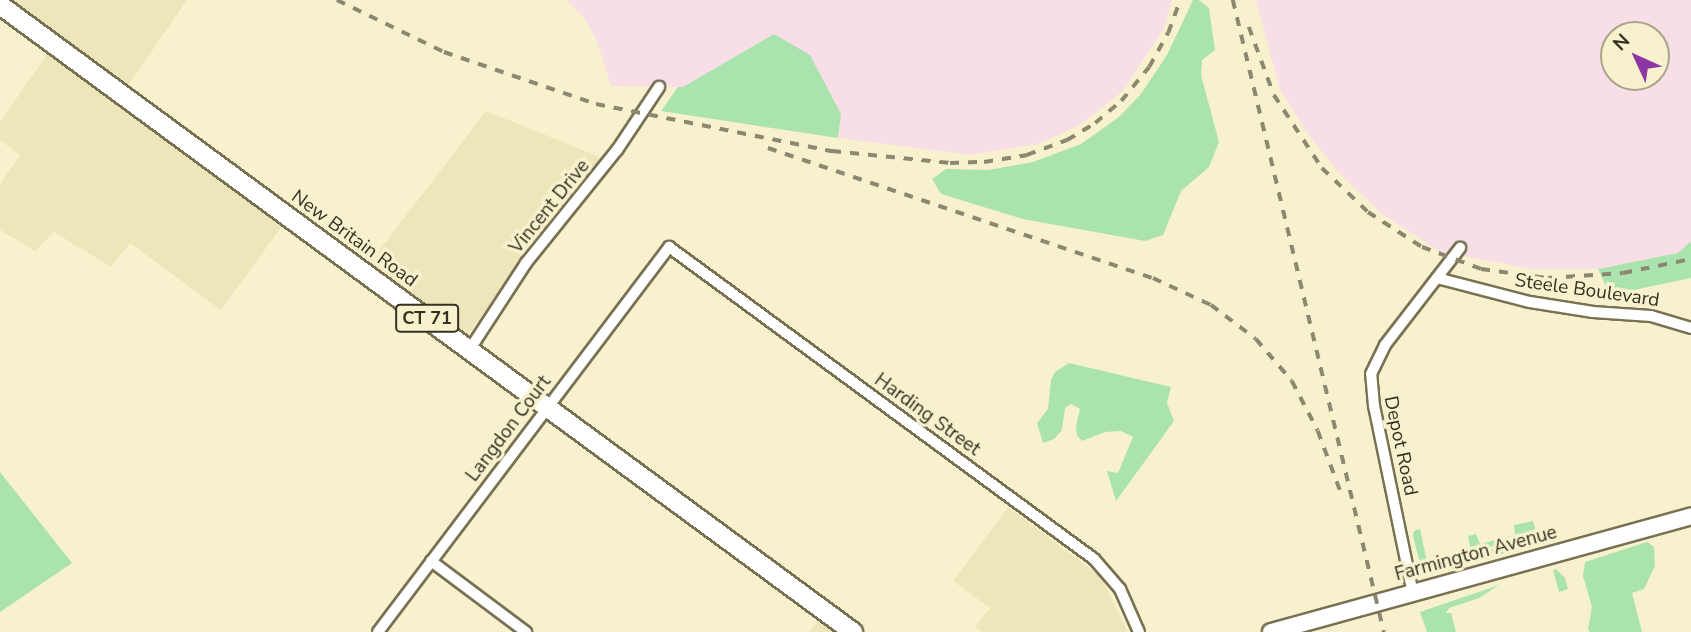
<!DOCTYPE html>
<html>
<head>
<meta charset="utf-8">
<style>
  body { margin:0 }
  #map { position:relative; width:1691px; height:632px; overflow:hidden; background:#f8f1ce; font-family:"Nunito Sans",sans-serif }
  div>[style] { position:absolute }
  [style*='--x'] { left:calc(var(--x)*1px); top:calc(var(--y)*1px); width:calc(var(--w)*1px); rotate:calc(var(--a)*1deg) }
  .built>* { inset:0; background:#eee6bb }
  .industrial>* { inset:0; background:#f8dee6 }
  .green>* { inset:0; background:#abe3ae }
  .roads { filter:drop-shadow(2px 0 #787152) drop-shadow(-2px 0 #787152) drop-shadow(0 2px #787152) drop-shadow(0 -2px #787152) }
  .street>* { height:10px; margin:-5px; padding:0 5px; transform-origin:5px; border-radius:5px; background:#fff }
  .secondary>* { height:16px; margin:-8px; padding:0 8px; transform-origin:8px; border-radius:8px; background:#fff }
  .primary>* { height:18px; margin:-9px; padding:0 9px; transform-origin:9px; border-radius:9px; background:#fff }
  .rail>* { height:3.5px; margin-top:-1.75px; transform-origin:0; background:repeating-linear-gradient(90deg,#8c8770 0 9px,transparent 0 18px) }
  span { translate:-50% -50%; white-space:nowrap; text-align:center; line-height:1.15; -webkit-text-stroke:7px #f8f1ce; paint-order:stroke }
  .shield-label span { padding:2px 5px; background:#f8f1ce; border:2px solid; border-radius:5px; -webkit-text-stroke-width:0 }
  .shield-label { font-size:18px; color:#343123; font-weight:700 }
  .street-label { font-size:19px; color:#343123 }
  .north { position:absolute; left:1600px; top:21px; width:70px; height:70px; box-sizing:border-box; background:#f8f1ce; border:2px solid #aaa48a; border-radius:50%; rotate:315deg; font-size:19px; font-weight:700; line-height:28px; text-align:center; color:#343123 }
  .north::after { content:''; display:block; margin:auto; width:24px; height:32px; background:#8e37a4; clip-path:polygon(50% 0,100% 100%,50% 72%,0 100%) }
</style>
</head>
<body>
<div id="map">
  <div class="built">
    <div style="clip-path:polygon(5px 0,187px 0,125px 90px)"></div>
    <div style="clip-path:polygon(50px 50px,282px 226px,221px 310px,130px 243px,111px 267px,54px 232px,35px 251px,0 230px,0 184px,20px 155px,0 140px,0 122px)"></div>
    <div style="clip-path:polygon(486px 111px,605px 159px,532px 247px,466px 337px,369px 264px)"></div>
    <div style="clip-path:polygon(1008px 507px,1101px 577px,1128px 632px,982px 632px,975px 627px,990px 608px,953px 581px)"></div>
    <div style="clip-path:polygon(820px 618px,837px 632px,809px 632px)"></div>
  </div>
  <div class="industrial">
    <div style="clip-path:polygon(567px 0,1172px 0,1164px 28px,1124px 90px,1080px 125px,1038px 144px,971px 155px,838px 138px,841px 114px,774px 34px,683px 87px,611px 86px,597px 41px,584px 18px)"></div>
    <div style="clip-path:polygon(evenodd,1256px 0,1691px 0,1691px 241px,1678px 253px,1598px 269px,1531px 269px,1441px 252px,1382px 214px,1338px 172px,1305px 130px,1280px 89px,1256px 0,1614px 35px,1656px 35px,1656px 77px,1614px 77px,1614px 35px)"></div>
  </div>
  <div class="green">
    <div style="clip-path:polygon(1193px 0,1199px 0,1209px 8px,1215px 50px,1202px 60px,1201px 75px,1219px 142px,1209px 167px,1181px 191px,1163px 235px,1145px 241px,1023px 219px,941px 194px,932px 179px,946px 169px,988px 170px,1033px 162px,1081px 144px,1119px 117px,1141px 94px,1167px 55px)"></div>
    <div style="clip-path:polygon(774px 34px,810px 55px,841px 114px,838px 138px,661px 111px,678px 87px,683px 87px)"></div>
    <div style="clip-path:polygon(1691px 241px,1691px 278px,1610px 295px,1598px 269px,1678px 253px)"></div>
    <div style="clip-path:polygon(1069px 363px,1171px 387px,1167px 403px,1174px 421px,1116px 501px,1107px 471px,1118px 473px,1133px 437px,1121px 431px,1105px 432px,1082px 441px,1077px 435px,1076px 426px,1080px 409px,1071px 404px,1065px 408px,1062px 430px,1054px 439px,1043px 443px,1037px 423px,1048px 409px,1051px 380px,1055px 372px)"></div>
    <div style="clip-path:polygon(0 472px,72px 563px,0 612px)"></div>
    <div style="clip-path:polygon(1533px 521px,1536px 532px,1553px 528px,1557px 539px,1473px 562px,1468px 536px,1476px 534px,1480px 544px,1515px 535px,1514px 525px)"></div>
    <div style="clip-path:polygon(1420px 529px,1427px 562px,1462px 555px,1464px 565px,1427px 574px,1422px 571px,1413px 536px,1414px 531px)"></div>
    <div style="clip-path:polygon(1647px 542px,1654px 547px,1655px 566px,1644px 589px,1632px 593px,1642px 632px,1590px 632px,1588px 629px,1592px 607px,1583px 576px,1585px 562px)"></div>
    <div style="clip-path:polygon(1556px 569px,1565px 578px,1568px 589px,1559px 592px,1553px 570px)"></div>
    <div style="clip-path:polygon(1499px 585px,1479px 598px,1449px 608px,1446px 613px,1451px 613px,1456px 632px,1427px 632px,1420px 612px)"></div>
  </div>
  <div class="roads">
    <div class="street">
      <div style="--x:1437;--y:278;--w:96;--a:14.5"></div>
      <div style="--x:1530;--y:302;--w:64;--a:9"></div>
      <div style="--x:1593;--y:312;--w:58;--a:3.9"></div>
      <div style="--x:1651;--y:316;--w:42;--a:16.7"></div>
      <div style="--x:470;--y:349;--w:103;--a:-56.9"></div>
      <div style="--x:526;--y:263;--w:145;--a:-51.2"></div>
      <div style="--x:617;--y:150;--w:76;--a:-56.3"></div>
      <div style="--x:431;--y:561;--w:119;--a:36.8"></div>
      <div style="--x:1413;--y:594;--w:192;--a:-101.7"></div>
      <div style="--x:1374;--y:406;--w:32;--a:-95"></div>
      <div style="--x:1371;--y:374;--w:32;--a:-64"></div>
      <div style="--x:1385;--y:345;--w:123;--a:-52.3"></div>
      <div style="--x:378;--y:632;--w:483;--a:-52.9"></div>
      <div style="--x:669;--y:247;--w:527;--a:36.28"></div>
      <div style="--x:1094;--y:559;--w:40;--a:49"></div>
      <div style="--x:1120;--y:589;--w:47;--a:66.2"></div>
    </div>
    <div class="secondary">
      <div style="--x:1271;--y:632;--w:436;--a:-15.4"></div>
    </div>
    <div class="primary">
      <div style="--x:0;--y:5;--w:1059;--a:36.32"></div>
    </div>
  </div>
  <div class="rail">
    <div style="--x:337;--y:0;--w:119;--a:25.9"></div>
    <div style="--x:444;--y:52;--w:161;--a:18.9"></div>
    <div style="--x:596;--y:104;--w:241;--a:11.3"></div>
    <div style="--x:832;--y:151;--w:119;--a:5.8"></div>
    <div style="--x:950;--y:163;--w:34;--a:-2"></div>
    <div style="--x:984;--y:162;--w:44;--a:-9.2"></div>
    <div style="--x:1027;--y:155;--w:43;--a:-20.6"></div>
    <div style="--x:1067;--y:140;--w:33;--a:-31"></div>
    <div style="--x:1095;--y:123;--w:34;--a:-40"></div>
    <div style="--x:1121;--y:101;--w:44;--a:-50.5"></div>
    <div style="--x:1149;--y:67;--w:39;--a:-61"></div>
    <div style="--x:1168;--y:33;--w:35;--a:-70"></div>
    <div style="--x:1233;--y:0;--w:650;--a:76.56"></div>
    <div style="--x:1249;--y:27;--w:72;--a:69.8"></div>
    <div style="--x:1274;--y:95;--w:87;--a:56.7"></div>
    <div style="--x:1322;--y:168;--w:64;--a:43.7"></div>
    <div style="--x:1368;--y:212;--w:64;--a:32.9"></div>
    <div style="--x:1422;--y:247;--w:63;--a:20.4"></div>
    <div style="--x:1481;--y:269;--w:68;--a:7.7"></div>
    <div style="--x:1548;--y:278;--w:75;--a:-3.8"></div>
    <div style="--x:1623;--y:273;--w:69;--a:-11.6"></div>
    <div style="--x:768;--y:148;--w:406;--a:18.7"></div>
    <div style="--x:1153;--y:278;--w:64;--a:25"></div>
    <div style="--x:1211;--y:305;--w:56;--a:37.1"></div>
    <div style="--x:1256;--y:339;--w:55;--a:49.4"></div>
    <div style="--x:1292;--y:381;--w:56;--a:62.5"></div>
    <div style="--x:1318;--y:431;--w:63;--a:69.6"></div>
  </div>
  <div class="shield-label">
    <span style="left:427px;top:318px">CT 71</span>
  </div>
  <div class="street-label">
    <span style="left:550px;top:207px;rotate:-51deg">Vincent Drive</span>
    <span style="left:354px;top:239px;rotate:36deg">New Britain Road</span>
    <span style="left:1587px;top:291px;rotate:8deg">Steele Boulevard</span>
    <span style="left:927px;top:415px;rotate:36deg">Harding Street</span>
    <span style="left:509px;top:429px;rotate:-53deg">Langdon Court</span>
    <span style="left:1400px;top:446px;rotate:78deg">Depot Road</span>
    <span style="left:1476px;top:554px;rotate:-15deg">Farmington Avenue</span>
  </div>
  <div class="north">N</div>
</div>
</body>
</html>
